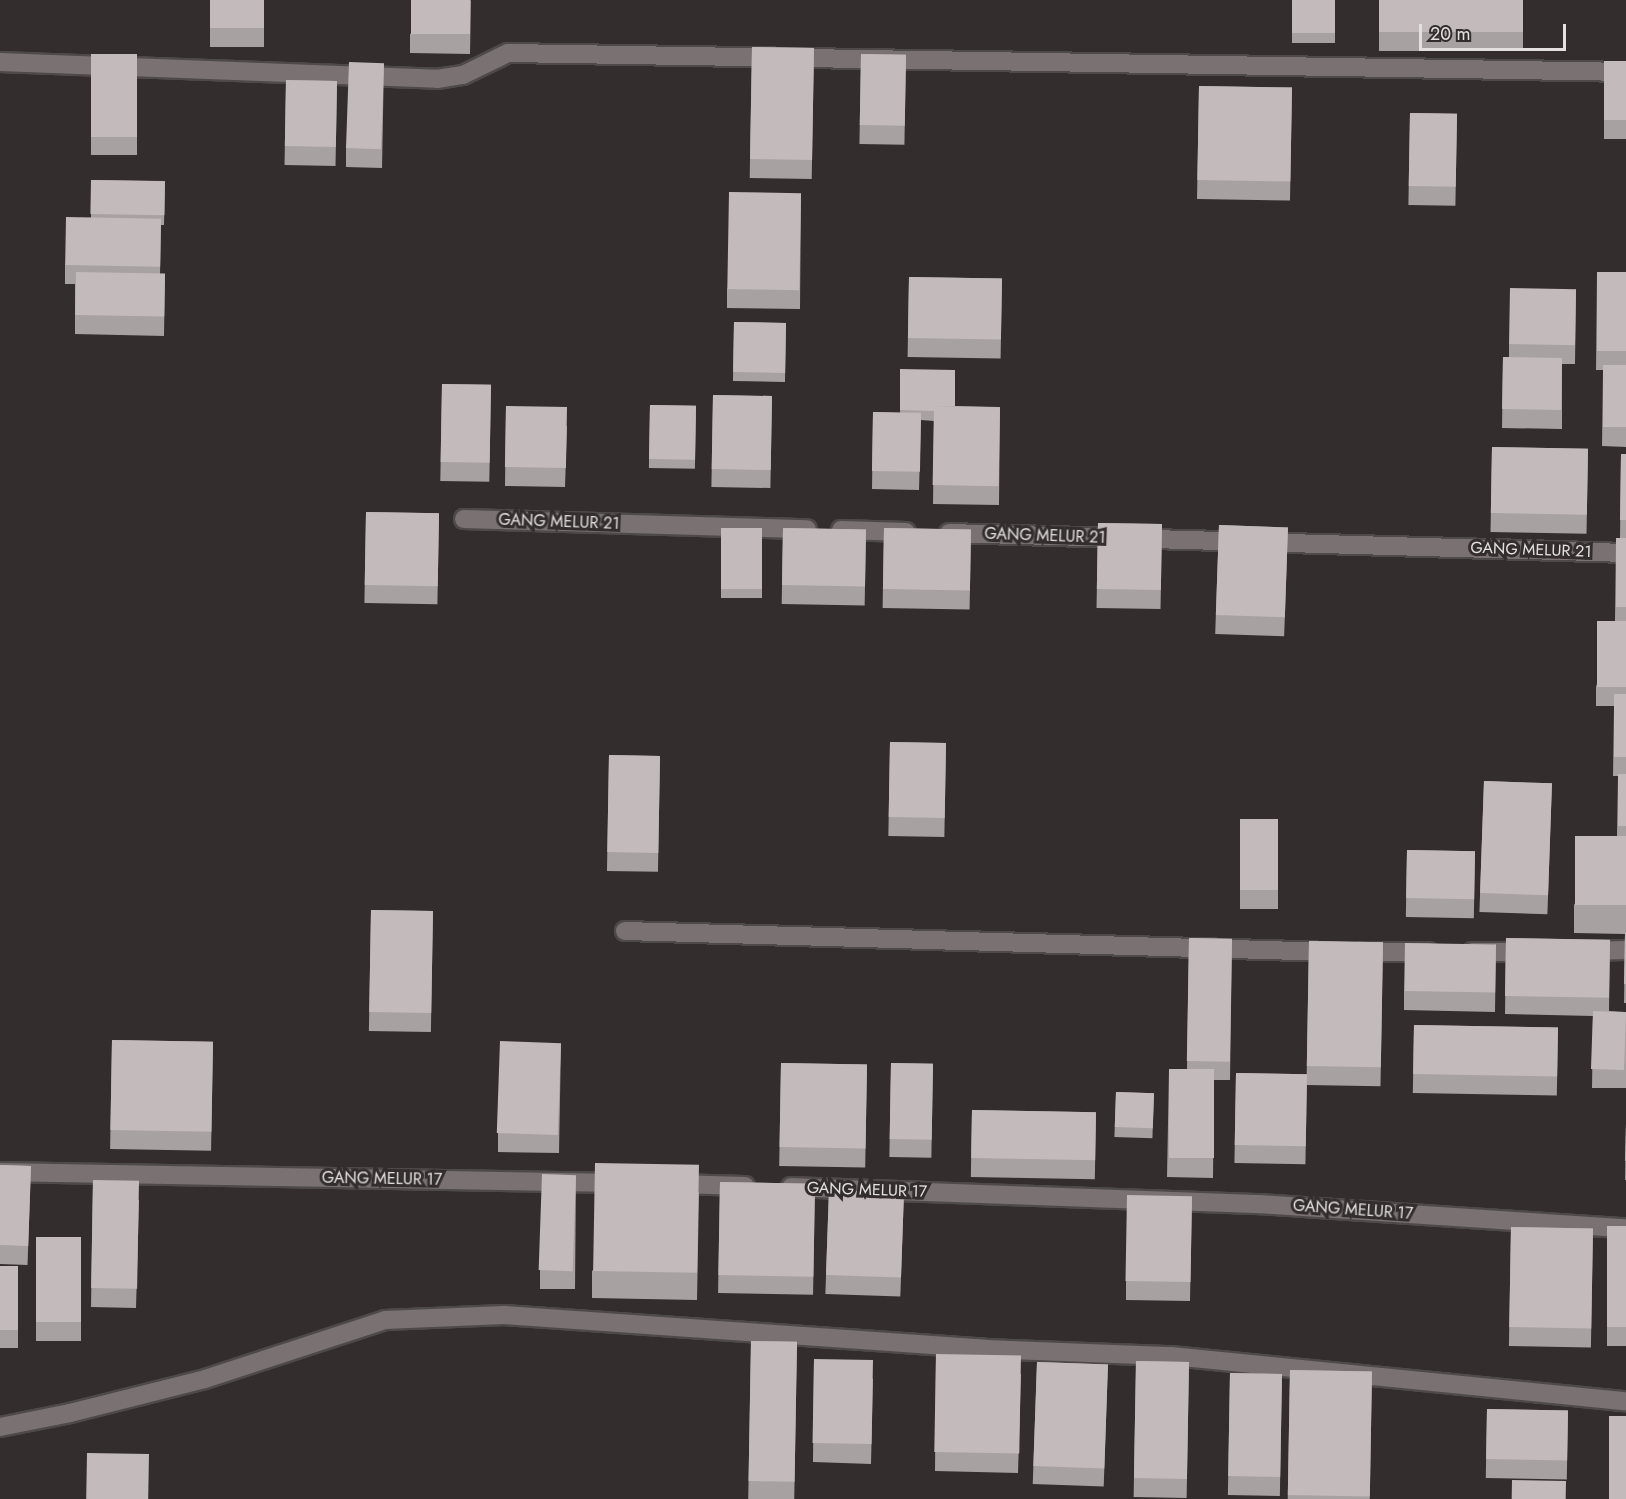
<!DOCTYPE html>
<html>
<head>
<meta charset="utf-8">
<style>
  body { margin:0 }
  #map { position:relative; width:1626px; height:1499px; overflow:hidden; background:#332d2d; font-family:Jost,sans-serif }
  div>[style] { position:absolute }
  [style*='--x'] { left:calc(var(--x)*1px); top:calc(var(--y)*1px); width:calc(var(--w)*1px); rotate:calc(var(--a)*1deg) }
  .roads { filter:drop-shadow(2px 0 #4f4a4a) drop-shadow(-2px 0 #4f4a4a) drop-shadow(0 2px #4f4a4a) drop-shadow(0 -2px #4f4a4a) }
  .minor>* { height:18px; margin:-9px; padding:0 9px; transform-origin:9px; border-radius:9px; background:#7a7272 }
  .wall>* { inset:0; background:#a8a1a1; transform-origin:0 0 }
  .building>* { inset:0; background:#c3bbbb; transform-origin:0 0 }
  span { translate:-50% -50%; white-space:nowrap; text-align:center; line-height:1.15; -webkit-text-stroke:6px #332d2d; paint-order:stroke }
  .street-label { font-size:16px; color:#e4e0e0 }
  .scale { position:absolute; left:1419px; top:24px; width:147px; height:27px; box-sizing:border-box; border:3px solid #e4e0e0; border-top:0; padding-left:8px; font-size:18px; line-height:21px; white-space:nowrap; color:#e4e0e0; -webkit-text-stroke:4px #332d2d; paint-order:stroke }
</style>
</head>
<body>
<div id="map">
  <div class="roads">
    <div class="minor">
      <div style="--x:0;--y:62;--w:437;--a:2.2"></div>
      <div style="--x:437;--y:79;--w:26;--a:-9"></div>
      <div style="--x:463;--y:75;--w:50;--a:-26.1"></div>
      <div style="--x:508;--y:53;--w:1118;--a:0.97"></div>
      <div style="--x:464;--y:519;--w:343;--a:1.7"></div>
      <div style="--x:841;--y:530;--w:65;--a:1.8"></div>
      <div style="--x:949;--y:533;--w:677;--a:1.69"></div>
      <div style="--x:625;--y:931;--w:708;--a:1.7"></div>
      <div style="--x:1586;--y:951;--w:40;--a:-1.4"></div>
      <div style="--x:1361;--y:952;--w:68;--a:0"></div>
      <div style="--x:1472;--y:952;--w:56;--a:0"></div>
      <div style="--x:0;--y:1172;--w:619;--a:1.02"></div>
      <div style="--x:677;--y:1184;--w:68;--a:1.7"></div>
      <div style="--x:791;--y:1187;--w:469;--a:2.1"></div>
      <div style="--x:1260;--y:1204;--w:367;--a:3.8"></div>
      <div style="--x:0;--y:1427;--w:71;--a:-11.3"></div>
      <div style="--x:70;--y:1413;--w:139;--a:-14.1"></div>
      <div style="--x:205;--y:1379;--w:189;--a:-18.1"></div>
      <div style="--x:385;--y:1320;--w:119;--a:-2.4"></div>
      <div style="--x:504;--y:1315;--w:483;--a:4"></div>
      <div style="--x:986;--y:1349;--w:186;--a:2.2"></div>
      <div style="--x:1172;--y:1356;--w:456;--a:5.7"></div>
    </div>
  </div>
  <div class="wall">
    <div style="left:210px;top:0;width:54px;height:47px"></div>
    <div style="clip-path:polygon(471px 0,470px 54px,410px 53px,410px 34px)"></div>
    <div style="left:1292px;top:0;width:43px;height:43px"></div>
    <div style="left:1379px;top:0;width:144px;height:51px"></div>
    <div style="left:752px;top:47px;width:62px;height:131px;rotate:1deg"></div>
    <div style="left:91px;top:54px;width:46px;height:101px"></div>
    <div style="left:861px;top:54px;width:45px;height:90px;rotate:1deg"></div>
    <div style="left:1604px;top:61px;width:22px;height:78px"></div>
    <div style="clip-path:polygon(384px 63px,382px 168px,346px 167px,346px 148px)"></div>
    <div style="left:286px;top:80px;width:51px;height:85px;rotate:1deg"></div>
    <div style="left:1199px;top:86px;width:93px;height:113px;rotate:1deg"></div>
    <div style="left:1410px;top:113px;width:47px;height:92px;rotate:1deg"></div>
    <div style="clip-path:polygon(91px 180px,165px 181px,164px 225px,161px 225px,160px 274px,165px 274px,164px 336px,75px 334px,75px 284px,65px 284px,65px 265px,91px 217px)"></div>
    <div style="clip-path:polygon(801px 193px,800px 309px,727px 308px,727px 289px)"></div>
    <div style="clip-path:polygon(1597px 272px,1626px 272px,1626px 447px,1602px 446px,1603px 370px,1596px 370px)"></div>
    <div style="left:909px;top:277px;width:93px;height:80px;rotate:1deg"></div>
    <div style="clip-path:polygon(1576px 289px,1575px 364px,1562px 364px,1562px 429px,1502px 428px,1503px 357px,1509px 357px,1509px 344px)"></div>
    <div style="left:734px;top:322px;width:52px;height:59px;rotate:1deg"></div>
    <div style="clip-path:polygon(900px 369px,955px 406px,1000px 407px,999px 505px,933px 504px,934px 421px,921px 420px,919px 490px,872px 489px,873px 412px,900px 413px)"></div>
    <div style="left:442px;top:384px;width:49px;height:97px;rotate:1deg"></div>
    <div style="left:713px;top:395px;width:59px;height:92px;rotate:1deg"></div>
    <div style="left:650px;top:405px;width:46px;height:63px;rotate:1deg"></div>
    <div style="clip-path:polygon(506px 406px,567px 426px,565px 487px,505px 486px)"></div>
    <div style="left:1492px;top:447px;width:96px;height:85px;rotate:1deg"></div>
    <div style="clip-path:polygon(1621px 454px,1626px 454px,1626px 1003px,1624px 1003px,1625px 934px,1574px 933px,1574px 905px,1617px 836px,1618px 776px,1613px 776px,1614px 706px,1596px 706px,1596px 687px,1615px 621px,1616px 538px,1620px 538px)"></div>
    <div style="left:366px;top:512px;width:73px;height:91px;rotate:1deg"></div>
    <div style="left:1098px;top:523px;width:64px;height:85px;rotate:1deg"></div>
    <div style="left:1219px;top:525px;width:69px;height:109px;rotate:2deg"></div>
    <div style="left:721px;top:528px;width:41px;height:70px"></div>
    <div style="left:783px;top:528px;width:83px;height:76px;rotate:1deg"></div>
    <div style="left:884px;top:528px;width:87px;height:80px;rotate:1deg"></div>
    <div style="left:890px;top:742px;width:56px;height:94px;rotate:1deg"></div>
    <div style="left:609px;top:755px;width:51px;height:116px;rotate:1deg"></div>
    <div style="left:1484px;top:781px;width:68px;height:131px;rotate:2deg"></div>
    <div style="left:1240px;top:819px;width:38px;height:90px"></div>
    <div style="left:1407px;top:850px;width:68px;height:67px;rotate:1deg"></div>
    <div style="left:371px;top:910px;width:62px;height:121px;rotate:1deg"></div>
    <div style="clip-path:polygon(1189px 938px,1232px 939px,1230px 1080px,1214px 1080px,1213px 1178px,1167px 1177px,1169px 1069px,1187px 1069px)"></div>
    <div style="clip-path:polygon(1506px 938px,1610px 940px,1609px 1011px,1626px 1012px,1626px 1088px,1592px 1088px,1593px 1016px,1505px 1014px)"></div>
    <div style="left:1309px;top:941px;width:74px;height:144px;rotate:1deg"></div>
    <div style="clip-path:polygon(1496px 944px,1495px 1012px,1404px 1010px,1404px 991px)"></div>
    <div style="left:1414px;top:1025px;width:144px;height:68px;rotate:1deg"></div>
    <div style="left:112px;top:1040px;width:101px;height:109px;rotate:1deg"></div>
    <div style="clip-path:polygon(561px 1043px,559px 1153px,498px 1152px,498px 1133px)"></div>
    <div style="left:781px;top:1063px;width:86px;height:103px;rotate:1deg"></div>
    <div style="left:891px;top:1063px;width:42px;height:94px;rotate:1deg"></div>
    <div style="left:1236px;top:1073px;width:71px;height:90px;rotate:1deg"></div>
    <div style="left:1116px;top:1092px;width:38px;height:45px;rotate:2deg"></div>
    <div style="left:972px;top:1110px;width:124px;height:67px;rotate:1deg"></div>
    <div style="clip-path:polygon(1626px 1123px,1626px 1180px,1625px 1180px)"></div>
    <div style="left:0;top:1165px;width:31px;height:99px;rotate:2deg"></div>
    <div style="clip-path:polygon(576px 1175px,575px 1289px,540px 1289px,540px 1270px)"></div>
    <div style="clip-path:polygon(93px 1180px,139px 1200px,136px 1308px,91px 1307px)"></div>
    <div style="left:720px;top:1182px;width:95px;height:111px;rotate:1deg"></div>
    <div style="left:829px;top:1190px;width:75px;height:104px;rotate:2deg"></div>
    <div style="clip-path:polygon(699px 1192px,697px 1300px,592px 1298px,592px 1271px)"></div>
    <div style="clip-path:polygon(1192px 1196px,1190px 1301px,1126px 1300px,1126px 1281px)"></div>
    <div style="left:1607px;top:1226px;width:19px;height:120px"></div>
    <div style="left:1511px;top:1227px;width:82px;height:119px;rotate:1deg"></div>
    <div style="left:36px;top:1237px;width:45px;height:104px"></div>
    <div style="left:0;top:1266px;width:18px;height:82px"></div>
    <div style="left:751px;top:1341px;width:46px;height:158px;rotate:1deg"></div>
    <div style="clip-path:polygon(936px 1354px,1021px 1374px,1018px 1473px,935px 1471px)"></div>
    <div style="clip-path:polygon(814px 1359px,873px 1379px,871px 1464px,813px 1462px)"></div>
    <div style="left:1136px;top:1361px;width:53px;height:136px;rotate:1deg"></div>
    <div style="left:1037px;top:1362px;width:71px;height:122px;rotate:2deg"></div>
    <div style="left:1290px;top:1370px;width:82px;height:129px;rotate:1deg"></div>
    <div style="left:1230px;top:1373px;width:52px;height:122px;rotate:1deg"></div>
    <div style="left:1487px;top:1409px;width:81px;height:69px;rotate:1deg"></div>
  </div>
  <div class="building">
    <div style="left:210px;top:0;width:54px;height:28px"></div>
    <div style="left:411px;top:0;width:59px;height:34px"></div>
    <div style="left:1292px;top:0;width:43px;height:33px"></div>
    <div style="left:1379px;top:0;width:144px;height:32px"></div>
    <div style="left:752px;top:47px;width:62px;height:112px;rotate:1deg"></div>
    <div style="left:91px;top:54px;width:46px;height:83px"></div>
    <div style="left:861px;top:54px;width:45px;height:71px;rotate:1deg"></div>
    <div style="left:1604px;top:61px;width:22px;height:59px"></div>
    <div style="left:349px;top:62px;width:35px;height:86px;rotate:2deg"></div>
    <div style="left:286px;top:80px;width:51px;height:66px;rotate:1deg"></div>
    <div style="left:1199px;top:86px;width:93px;height:94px;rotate:1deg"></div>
    <div style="left:1410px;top:113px;width:47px;height:73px;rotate:1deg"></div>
    <div style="left:91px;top:180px;width:74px;height:34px;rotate:1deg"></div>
    <div style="left:729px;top:192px;width:72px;height:97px;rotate:1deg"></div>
    <div style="left:66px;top:217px;width:95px;height:48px;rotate:1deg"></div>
    <div style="left:76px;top:272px;width:89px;height:43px;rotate:1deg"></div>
    <div style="left:1597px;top:272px;width:29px;height:79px"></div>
    <div style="left:909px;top:277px;width:93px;height:61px;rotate:1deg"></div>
    <div style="left:1510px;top:288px;width:66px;height:56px;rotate:1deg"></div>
    <div style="left:734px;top:322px;width:52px;height:50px;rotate:1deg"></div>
    <div style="left:1503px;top:357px;width:59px;height:52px;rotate:1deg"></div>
    <div style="left:1603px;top:365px;width:23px;height:62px"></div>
    <div style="clip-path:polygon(900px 369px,955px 370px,955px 406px,934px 406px,934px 411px,900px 410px)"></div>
    <div style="left:442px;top:384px;width:49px;height:78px;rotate:1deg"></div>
    <div style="left:713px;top:395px;width:59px;height:74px;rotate:1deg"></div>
    <div style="left:650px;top:405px;width:46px;height:54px;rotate:1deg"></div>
    <div style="left:506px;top:406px;width:61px;height:61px;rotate:1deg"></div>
    <div style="left:934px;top:406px;width:66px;height:79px;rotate:1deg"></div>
    <div style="left:873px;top:412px;width:48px;height:59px;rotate:1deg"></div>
    <div style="left:1492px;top:447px;width:96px;height:66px;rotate:1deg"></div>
    <div style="clip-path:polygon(1621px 454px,1626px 454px,1626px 520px,1620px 520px)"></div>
    <div style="left:366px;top:512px;width:73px;height:73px;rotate:1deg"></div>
    <div style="left:1098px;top:523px;width:64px;height:66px;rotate:1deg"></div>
    <div style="left:1219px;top:525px;width:69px;height:90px;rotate:2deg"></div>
    <div style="left:721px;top:528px;width:41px;height:61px"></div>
    <div style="left:783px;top:528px;width:83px;height:57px;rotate:1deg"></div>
    <div style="left:884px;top:528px;width:87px;height:61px;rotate:1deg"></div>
    <div style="left:1616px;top:538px;width:10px;height:69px"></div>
    <div style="left:1597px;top:621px;width:29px;height:66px"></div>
    <div style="left:1614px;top:694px;width:12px;height:63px"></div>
    <div style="left:890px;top:742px;width:56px;height:75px;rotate:1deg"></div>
    <div style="left:609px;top:755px;width:51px;height:97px;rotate:1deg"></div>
    <div style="left:1618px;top:774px;width:8px;height:52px"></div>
    <div style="left:1484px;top:781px;width:68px;height:112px;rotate:2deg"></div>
    <div style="left:1240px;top:819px;width:38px;height:71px"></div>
    <div style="left:1575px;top:836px;width:51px;height:69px"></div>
    <div style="left:1407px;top:850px;width:68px;height:48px;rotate:1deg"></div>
    <div style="left:371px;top:910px;width:62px;height:102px;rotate:1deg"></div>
    <div style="clip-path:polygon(1625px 933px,1626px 933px,1626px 984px,1624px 984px)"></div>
    <div style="left:1189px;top:938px;width:43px;height:123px;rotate:1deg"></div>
    <div style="left:1506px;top:938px;width:104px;height:58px;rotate:1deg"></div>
    <div style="left:1309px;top:941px;width:74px;height:125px;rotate:1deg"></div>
    <div style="left:1405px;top:943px;width:91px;height:48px;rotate:1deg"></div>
    <div style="left:1593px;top:1011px;width:33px;height:58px;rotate:2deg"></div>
    <div style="left:1414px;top:1025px;width:144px;height:49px;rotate:1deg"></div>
    <div style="left:112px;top:1040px;width:101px;height:90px;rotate:1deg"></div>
    <div style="left:500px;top:1041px;width:61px;height:92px;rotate:2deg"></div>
    <div style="left:781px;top:1063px;width:86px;height:84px;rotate:1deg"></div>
    <div style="left:891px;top:1063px;width:42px;height:76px;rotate:1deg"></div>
    <div style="left:1169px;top:1069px;width:45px;height:89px"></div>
    <div style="left:1236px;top:1073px;width:71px;height:72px;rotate:1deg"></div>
    <div style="left:1116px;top:1092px;width:38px;height:35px;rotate:2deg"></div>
    <div style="left:972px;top:1110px;width:124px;height:48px;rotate:1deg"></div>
    <div style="clip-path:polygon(1626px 1123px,1626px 1161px,1625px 1161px)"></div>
    <div style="left:595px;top:1163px;width:104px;height:108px;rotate:1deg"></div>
    <div style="left:0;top:1165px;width:31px;height:80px;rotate:2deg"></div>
    <div style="left:542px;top:1174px;width:34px;height:96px;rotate:2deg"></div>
    <div style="left:93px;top:1180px;width:46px;height:108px;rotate:1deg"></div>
    <div style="left:720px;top:1182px;width:95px;height:93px;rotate:1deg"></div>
    <div style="left:829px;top:1190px;width:75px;height:85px;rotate:2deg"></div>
    <div style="left:1127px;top:1195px;width:65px;height:86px;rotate:1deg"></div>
    <div style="left:1607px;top:1226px;width:19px;height:101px"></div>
    <div style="left:1511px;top:1227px;width:82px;height:100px;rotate:1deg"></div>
    <div style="left:36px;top:1237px;width:45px;height:85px"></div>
    <div style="left:0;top:1266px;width:18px;height:64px"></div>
    <div style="left:751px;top:1341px;width:46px;height:140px;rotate:1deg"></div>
    <div style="left:936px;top:1354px;width:85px;height:98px;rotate:1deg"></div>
    <div style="left:814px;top:1359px;width:59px;height:84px;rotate:1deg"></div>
    <div style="left:1136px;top:1361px;width:53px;height:117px;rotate:1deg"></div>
    <div style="left:1037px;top:1362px;width:71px;height:104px;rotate:2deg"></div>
    <div style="left:1290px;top:1370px;width:82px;height:125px;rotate:1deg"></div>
    <div style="left:1230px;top:1373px;width:52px;height:103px;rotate:1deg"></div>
    <div style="left:1487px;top:1409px;width:81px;height:50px;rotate:1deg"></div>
    <div style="left:1609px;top:1416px;width:17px;height:83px"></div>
    <div style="left:87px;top:1453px;width:62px;height:46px;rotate:1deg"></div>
    <div style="left:1512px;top:1480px;width:54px;height:19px;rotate:1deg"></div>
  </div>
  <div class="street-label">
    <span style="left:559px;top:522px;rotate:2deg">GANG MELUR 21</span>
    <span style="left:1045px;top:536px;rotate:2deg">GANG MELUR 21</span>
    <span style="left:1531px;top:550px;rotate:2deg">GANG MELUR 21</span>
    <span style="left:382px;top:1179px;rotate:1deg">GANG MELUR 17</span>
    <span style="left:867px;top:1190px;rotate:2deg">GANG MELUR 17</span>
    <span style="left:1353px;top:1210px;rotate:4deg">GANG MELUR 17</span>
  </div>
  <div class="scale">20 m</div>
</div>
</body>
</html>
